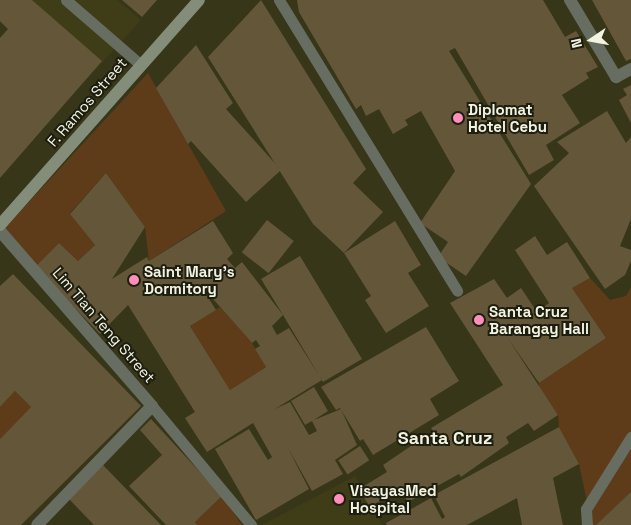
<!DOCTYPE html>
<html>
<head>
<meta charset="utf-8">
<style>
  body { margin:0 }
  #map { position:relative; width:631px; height:525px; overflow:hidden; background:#373618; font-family:"Space Grotesk",sans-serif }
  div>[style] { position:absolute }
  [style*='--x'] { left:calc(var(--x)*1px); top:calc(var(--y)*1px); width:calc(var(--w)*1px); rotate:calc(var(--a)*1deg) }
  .built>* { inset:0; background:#3f3d17 }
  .green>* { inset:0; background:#5f3c19 }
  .building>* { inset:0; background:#645639; transform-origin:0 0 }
  .lane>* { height:11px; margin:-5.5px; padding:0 5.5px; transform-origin:5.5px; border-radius:5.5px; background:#676d61 }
  .street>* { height:12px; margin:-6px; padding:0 6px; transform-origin:6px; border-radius:6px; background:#676d61 }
  .secondary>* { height:12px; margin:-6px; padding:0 6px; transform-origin:6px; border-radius:6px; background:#838d79 }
  .dots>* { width:14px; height:14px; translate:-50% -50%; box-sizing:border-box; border:2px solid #1d1d10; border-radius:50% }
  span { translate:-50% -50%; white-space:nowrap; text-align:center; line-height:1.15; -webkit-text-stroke:4px #1d1d10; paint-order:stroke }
  .street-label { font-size:15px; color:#f3f3e1 }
  .poi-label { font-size:15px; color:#f3f3e1; font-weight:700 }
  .left { translate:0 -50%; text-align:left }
  .quarter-label { font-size:18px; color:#f3f3e1; font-weight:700 }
  .north { position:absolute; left:566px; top:15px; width:50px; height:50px; -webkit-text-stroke:4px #1d1d10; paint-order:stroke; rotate:258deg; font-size:14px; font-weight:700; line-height:20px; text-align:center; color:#f3f3e1 }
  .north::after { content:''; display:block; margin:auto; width:18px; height:22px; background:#f3f3e1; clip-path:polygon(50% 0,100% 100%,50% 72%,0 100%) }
</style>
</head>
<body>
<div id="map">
  <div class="built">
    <div style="clip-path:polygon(0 0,117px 0,141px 20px,78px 89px,0 22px)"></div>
    <div style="clip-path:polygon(355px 476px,382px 525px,262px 525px)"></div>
  </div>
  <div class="green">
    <div style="clip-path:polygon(148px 73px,226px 211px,149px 261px,145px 227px,106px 173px,70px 213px,95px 245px,78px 261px,59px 243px,35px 267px,4px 229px)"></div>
    <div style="clip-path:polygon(590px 278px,610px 300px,626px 296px,631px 287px,631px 493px,596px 525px,592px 525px,579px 464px,559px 427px,558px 415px,539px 387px,539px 383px,606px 338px,572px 288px)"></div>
    <div style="clip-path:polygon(220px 307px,252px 343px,266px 367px,230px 390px,190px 326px)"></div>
    <div style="clip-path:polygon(15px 391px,31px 407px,0 439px,0 407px)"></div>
    <div style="clip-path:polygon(222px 496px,242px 525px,197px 525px,195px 522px)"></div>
  </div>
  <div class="building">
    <div style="clip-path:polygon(0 0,32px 0,102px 61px,0 178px,0 38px,8px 29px,0 21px)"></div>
    <div style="clip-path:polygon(122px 0,157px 0,142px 17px)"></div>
    <div style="clip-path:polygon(261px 0,366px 169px,353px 183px,383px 212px,344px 253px,313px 224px,208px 57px)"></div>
    <div style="clip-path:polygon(297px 0,543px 0,565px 37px,576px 31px,598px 67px,586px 73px,589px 78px,562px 95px,580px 123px,546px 145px,554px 160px,529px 175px,455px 48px,449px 51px,531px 184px,466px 276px,438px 257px,448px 242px,420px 223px,455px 171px,421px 111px,405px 120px,408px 125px,393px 134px,379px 109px,366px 116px,361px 105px,356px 109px,299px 12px)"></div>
    <div style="clip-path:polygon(592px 0,631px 0,631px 59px,626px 61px)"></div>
    <div style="clip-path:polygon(196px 45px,233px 103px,226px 109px,281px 170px,246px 202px,191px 141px,188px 144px,156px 88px)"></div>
    <div style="clip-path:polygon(631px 85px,631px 123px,619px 100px,627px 95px,623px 89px)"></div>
    <div style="clip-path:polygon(607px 111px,626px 143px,631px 137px,631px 219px,620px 246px,631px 250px,631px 261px,625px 275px,605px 289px,534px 186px,569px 153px,557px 142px)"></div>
    <div style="clip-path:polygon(evenodd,106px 173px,145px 227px,112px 279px,147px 257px,149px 261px,213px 221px,233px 253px,227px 259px,235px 268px,242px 262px,283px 315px,261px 279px,300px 256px,362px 359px,323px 382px,283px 315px,272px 326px,277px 335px,289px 328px,322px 380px,275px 409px,290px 402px,309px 435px,317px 431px,312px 421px,305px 425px,291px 401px,314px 387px,328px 411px,314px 420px,341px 409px,357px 445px,335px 460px,343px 474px,312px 491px,288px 448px,309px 489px,256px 520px,215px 449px,249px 429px,268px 460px,272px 457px,253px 423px,207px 452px,185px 418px,195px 412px,128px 305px,100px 334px,35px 267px,59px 243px,78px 261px,95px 245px,70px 214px,106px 173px,199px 283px,252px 343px,256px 340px,260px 346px,255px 349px,266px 367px,230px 390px,190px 326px,216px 310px,199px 283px)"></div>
    <div style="left:267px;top:220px;width:34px;height:41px;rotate:38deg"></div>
    <div style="clip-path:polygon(395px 221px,421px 265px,408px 273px,429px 306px,386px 333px,365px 300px,371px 296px,344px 253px)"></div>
    <div style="clip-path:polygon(535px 236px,547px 255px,567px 242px,590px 278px,572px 288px,606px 338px,539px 383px,507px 337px,558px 415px,534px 431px,528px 423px,506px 437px,509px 443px,461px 477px,459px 474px,408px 502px,400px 489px,370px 507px,359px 489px,387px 472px,383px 465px,433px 431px,431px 428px,503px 385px,450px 303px,494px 279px,507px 298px,521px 288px,537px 312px,549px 303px,515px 250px)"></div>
    <div style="clip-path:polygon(13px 274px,141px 406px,21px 525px,0 525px,0 439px,31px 407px,15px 391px,0 407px,0 286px)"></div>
    <div style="clip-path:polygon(426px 327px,459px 381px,430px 399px,439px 415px,373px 455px,363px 439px,360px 441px,340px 408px,336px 410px,321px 387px)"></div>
    <div style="clip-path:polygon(151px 419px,222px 496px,195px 522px,197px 525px,166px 525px,129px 486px,162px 455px,140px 430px)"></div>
    <div style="clip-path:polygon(559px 427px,579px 464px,553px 478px,563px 525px,522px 525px,517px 498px,467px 525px,387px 525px,386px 523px,431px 498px,442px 519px,445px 517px,434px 495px)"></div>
    <div style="left:360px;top:446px;width:17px;height:26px;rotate:57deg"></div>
    <div style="clip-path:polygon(103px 465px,161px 525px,94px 525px,69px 499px)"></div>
    <div style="clip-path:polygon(631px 492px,631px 525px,596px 525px)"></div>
  </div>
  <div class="lane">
    <div style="--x:66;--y:0;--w:99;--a:40.9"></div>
    <div style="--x:279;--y:0;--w:341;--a:58.5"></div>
    <div style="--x:152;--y:406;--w:155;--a:50.2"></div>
    <div style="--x:587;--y:525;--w:16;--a:-94"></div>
    <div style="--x:586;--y:509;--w:85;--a:-58"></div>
  </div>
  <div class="street">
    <div style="--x:570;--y:0;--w:90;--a:59.1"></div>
    <div style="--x:616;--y:77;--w:17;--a:-28"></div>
    <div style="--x:0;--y:231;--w:232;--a:49"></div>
    <div style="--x:152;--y:406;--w:165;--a:134"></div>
  </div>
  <div class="secondary">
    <div style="--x:0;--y:225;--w:300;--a:-48.5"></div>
  </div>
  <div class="dots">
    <div style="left:458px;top:118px;background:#ff8eba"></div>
    <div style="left:134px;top:280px;background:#ff8eba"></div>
    <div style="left:479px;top:320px;background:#ff8eba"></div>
    <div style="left:339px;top:499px;background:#ff8eba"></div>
  </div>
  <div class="street-label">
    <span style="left:87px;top:102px;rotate:-49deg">F. Ramos Street</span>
    <span style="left:104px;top:325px;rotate:49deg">Lim Tian Teng Street</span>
  </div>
  <div class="poi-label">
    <span class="left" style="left:468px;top:118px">Diplomat<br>Hotel Cebu</span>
    <span class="left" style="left:144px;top:280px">Saint Mary's<br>Dormitory</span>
    <span class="left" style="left:489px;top:320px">Santa Cruz<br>Barangay Hall</span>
    <span class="left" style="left:350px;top:499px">VisayasMed<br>Hospital</span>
  </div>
  <div class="quarter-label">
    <span style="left:445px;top:438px">Santa Cruz</span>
  </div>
  <div class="north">N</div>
</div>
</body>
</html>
